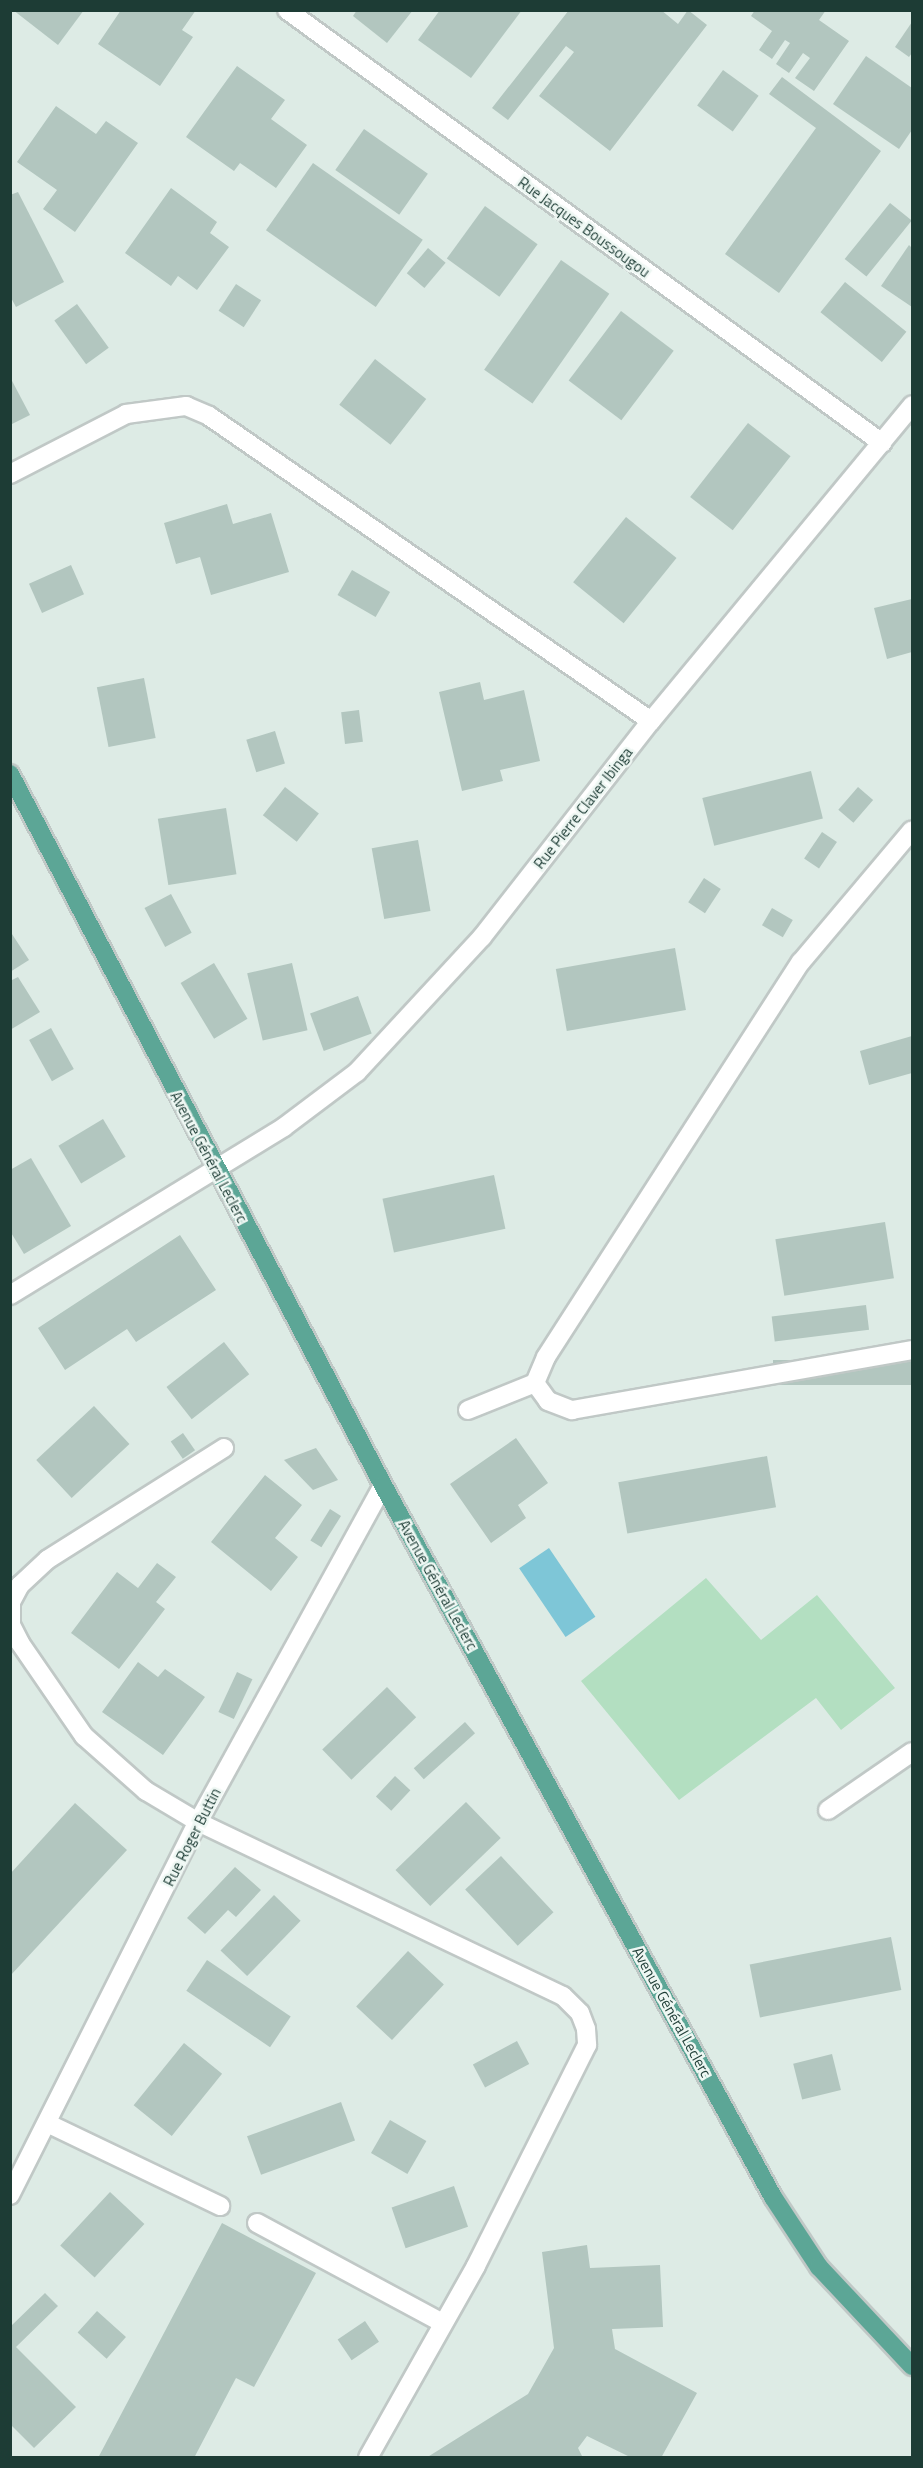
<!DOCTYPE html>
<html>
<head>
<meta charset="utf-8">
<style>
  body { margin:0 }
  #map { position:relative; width:923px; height:2468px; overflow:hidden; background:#ddebe5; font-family:"Titillium Web",sans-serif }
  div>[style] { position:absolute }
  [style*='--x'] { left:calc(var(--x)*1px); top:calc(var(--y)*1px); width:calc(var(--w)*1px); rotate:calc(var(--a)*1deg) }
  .green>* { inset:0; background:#b3dfc1 }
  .water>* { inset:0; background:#7ec6d7; transform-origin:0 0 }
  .building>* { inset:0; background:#b2c6bf; transform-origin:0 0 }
  .roads { filter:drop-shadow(2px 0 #c0c8c6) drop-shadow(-2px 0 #c0c8c6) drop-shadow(0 2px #c0c8c6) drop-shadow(0 -2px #c0c8c6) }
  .minor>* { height:18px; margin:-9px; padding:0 9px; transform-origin:9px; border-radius:9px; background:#fff }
  .major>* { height:18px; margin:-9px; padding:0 9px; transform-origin:9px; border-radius:9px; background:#5ca696 }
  span { translate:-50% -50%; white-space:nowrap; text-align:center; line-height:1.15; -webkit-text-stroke:5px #eef7f3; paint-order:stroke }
  .street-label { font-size:15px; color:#1d3c35 }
  .frame { position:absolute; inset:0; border:12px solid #1d3c35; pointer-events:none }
</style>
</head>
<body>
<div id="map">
  <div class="green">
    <div style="clip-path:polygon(706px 1578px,761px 1640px,817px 1595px,895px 1688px,841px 1730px,816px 1698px,679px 1800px,581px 1681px)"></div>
  </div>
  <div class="water">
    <div style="left:549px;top:1548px;width:83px;height:36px;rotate:56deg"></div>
  </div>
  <div class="building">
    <div style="clip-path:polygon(13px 10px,84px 10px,58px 45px)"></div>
    <div style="clip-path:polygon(121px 10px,196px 10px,182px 30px,193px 37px,160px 86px,98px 44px)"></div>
    <div style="clip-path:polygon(357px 10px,413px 10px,387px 43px,353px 16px)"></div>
    <div style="clip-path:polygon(440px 10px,522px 10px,471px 78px,418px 40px)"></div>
    <div style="clip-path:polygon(569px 10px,661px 10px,678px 24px,688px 10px,707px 25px,610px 151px,539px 96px,574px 52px,566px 46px,508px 120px,492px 108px)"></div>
    <div style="clip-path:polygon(755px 10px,826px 10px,819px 20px,849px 41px,814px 91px,795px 78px,810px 58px,803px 53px,789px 73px,776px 64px,790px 43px,785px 40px,772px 59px,759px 50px,772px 31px,751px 16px)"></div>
    <div style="clip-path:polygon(912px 22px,912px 53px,909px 57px,895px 47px)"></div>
    <div style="clip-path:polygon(866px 56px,912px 88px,912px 130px,899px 149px,833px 104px)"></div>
    <div style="clip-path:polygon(237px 66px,285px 100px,271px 119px,307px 145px,276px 188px,240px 163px,234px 171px,186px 137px)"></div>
    <div style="left:723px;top:70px;width:44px;height:44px;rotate:36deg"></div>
    <div style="clip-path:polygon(782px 77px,881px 151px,779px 293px,725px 254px,816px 128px,769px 94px)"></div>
    <div style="clip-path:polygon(56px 106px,96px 134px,106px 121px,138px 143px,75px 232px,43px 209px,57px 190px,17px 162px)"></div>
    <div style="left:364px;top:129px;width:78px;height:50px;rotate:35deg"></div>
    <div style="left:313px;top:163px;width:134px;height:82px;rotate:35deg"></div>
    <div style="clip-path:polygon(171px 188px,217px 222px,210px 233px,229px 247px,197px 290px,178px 276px,171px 286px,125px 253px)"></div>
    <div style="clip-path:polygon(18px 192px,64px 282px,16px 307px,10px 296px,10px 195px)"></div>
    <div style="left:890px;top:203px;width:28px;height:72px;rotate:39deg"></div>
    <div style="left:485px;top:206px;width:65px;height:65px;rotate:36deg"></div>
    <div style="clip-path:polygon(909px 245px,912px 248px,912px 307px,881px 286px)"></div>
    <div style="left:428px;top:248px;width:23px;height:33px;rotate:40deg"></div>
    <div style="left:561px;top:260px;width:59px;height:134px;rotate:35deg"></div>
    <div style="left:845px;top:282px;width:79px;height:39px;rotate:39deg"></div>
    <div style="left:236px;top:284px;width:30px;height:32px;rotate:33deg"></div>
    <div style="left:77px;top:304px;width:54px;height:28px;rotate:54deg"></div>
    <div style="left:621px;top:311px;width:66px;height:87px;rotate:37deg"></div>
    <div style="left:375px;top:359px;width:65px;height:58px;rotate:38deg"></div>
    <div style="clip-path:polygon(10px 377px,30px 415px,10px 425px)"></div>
    <div style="left:748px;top:423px;width:54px;height:94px;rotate:38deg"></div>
    <div style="clip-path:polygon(227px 504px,233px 524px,271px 513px,289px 572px,211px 595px,200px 557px,176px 564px,164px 523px)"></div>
    <div style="left:626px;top:517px;width:65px;height:84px;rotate:39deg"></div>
    <div style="left:71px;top:565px;width:32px;height:46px;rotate:66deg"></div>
    <div style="left:352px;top:570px;width:44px;height:29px;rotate:30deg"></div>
    <div style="clip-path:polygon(912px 599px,912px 652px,887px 659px,874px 608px)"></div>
    <div style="left:144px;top:678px;width:61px;height:48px;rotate:79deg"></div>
    <div style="clip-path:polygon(480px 682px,484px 700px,524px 690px,540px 761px,500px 770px,503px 781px,462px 791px,439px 692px)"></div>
    <div style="left:359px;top:710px;width:32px;height:18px;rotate:83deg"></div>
    <div style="left:275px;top:731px;width:34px;height:30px;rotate:73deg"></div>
    <div style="left:811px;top:771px;width:49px;height:112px;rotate:76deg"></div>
    <div style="left:285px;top:787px;width:43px;height:36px;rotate:38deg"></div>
    <div style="left:858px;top:787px;width:20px;height:30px;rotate:41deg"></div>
    <div style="left:226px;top:808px;width:67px;height:69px;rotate:81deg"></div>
    <div style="left:822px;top:832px;width:18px;height:32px;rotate:34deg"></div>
    <div style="left:418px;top:840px;width:72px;height:47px;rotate:80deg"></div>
    <div style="left:704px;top:878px;width:20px;height:29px;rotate:33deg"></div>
    <div style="left:171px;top:894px;width:44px;height:30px;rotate:62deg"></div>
    <div style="left:772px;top:908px;width:24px;height:20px;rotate:30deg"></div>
    <div style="clip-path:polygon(10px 931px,29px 960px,10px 972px)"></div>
    <div style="left:675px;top:948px;width:63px;height:121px;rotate:80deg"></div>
    <div style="left:214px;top:963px;width:65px;height:39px;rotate:59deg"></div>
    <div style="left:292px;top:963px;width:69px;height:46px;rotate:77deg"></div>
    <div style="clip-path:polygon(18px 977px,40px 1012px,10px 1030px,10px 981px)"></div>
    <div style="left:358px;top:996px;width:40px;height:51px;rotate:70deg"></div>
    <div style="left:51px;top:1028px;width:47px;height:25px;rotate:61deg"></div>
    <div style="clip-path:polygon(912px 1036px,912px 1073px,869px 1085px,860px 1051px)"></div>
    <div style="left:103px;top:1119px;width:44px;height:52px;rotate:59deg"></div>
    <div style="clip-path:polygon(31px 1158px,71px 1226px,24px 1254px,10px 1231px,10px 1170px)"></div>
    <div style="left:494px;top:1175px;width:55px;height:114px;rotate:78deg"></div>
    <div style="left:885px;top:1222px;width:57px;height:111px;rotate:81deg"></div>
    <div style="clip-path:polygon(180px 1235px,216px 1290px,136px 1342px,127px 1329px,65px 1370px,38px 1328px)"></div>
    <div style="left:866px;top:1305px;width:25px;height:95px;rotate:83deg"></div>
    <div style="left:224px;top:1342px;width:41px;height:73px;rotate:52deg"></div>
    <div style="left:912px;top:1360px;width:25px;height:139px;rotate:90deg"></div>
    <div style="left:94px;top:1406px;width:52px;height:79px;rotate:47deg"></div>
    <div style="left:183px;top:1433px;width:21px;height:15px;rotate:55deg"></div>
    <div style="clip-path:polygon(516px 1438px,548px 1483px,518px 1505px,526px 1518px,491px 1543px,450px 1484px)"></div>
    <div style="clip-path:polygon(316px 1448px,338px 1480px,313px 1490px,284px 1460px)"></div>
    <div style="left:767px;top:1456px;width:52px;height:151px;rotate:80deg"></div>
    <div style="clip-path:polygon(265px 1475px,302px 1505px,275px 1538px,298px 1557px,271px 1591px,211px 1542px)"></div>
    <div style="left:330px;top:1509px;width:13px;height:37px;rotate:32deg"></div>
    <div style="clip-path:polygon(157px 1563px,176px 1577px,156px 1602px,165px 1609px,119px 1669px,71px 1633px,117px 1572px,138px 1588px)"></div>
    <div style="clip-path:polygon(138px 1662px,158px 1677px,165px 1669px,205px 1697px,163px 1755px,102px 1712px)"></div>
    <div style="left:237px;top:1672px;width:17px;height:44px;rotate:25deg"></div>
    <div style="left:387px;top:1687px;width:42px;height:90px;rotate:46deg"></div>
    <div style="left:465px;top:1722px;width:15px;height:69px;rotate:48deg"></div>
    <div style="left:395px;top:1776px;width:21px;height:28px;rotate:43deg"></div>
    <div style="left:466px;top:1802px;width:50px;height:98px;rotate:46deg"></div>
    <div style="clip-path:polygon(75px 1803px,127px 1850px,10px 1976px,10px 1874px)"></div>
    <div style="left:501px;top:1856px;width:77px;height:49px;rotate:47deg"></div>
    <div style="clip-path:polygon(235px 1867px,261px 1890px,236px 1917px,228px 1910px,205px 1934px,187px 1918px)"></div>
    <div style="left:274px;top:1895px;width:37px;height:77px;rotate:44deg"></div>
    <div style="left:891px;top:1937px;width:54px;height:144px;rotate:79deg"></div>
    <div style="left:408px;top:1951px;width:49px;height:76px;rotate:43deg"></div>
    <div style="left:207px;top:1960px;width:101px;height:37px;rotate:34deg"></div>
    <div style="left:517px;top:2041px;width:26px;height:50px;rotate:62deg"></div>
    <div style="left:184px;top:2043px;width:49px;height:80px;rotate:39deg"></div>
    <div style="left:832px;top:2054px;width:37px;height:40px;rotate:76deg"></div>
    <div style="left:341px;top:2102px;width:41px;height:100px;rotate:70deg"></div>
    <div style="left:390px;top:2120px;width:42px;height:38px;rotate:30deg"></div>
    <div style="left:454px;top:2186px;width:43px;height:66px;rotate:71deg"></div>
    <div style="left:110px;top:2192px;width:47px;height:73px;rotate:43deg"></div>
    <div style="clip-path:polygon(222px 2223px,316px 2273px,254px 2387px,236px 2378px,194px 2458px,98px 2458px)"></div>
    <div style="clip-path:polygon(587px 2245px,590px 2268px,660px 2265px,663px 2327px,612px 2329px,615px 2349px,697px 2393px,661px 2458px,632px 2458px,587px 2436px,578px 2448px,583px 2458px,426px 2458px,528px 2394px,554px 2348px,542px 2252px)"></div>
    <div style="clip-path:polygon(45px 2293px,58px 2306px,16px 2347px,76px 2407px,34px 2448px,10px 2424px,10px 2327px)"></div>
    <div style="left:97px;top:2311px;width:39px;height:29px;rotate:42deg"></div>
    <div style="left:365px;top:2321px;width:25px;height:33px;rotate:56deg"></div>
  </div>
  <div class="roads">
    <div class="minor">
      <div style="--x:287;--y:10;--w:736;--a:36.04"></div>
      <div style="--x:10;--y:474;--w:131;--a:-27.3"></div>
      <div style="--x:126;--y:414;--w:61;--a:-7.6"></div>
      <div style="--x:186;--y:406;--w:25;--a:23"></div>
      <div style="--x:209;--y:416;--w:537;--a:34.61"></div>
      <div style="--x:10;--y:1295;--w:321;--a:-31.5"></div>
      <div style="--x:284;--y:1127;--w:91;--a:-37"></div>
      <div style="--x:357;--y:1072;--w:184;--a:-47.2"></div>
      <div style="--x:482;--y:937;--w:274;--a:-52"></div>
      <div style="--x:651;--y:721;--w:410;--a:-50.4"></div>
      <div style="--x:535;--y:1383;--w:22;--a:54"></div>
      <div style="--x:548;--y:1401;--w:26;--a:21"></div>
      <div style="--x:572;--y:1410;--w:345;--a:-10"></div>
      <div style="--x:468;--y:1410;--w:72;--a:-21.9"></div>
      <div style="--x:535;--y:1383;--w:28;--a:-67"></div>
      <div style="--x:546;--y:1357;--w:470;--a:-57.2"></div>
      <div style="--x:801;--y:962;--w:172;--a:-49.9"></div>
      <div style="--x:224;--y:1448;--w:209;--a:147.7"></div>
      <div style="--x:47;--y:1560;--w:37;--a:137"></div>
      <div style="--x:20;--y:1585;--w:19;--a:118"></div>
      <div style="--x:11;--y:1602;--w:23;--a:90"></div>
      <div style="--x:11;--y:1625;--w:20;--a:63"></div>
      <div style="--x:20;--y:1643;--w:113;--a:55.5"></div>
      <div style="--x:84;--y:1736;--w:83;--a:41.6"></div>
      <div style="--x:146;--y:1791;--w:61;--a:30.8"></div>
      <div style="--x:198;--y:1822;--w:404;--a:25.5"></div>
      <div style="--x:563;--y:1996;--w:24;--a:45"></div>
      <div style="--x:580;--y:2013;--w:17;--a:69"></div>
      <div style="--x:586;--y:2029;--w:16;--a:86"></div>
      <div style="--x:587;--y:2045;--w:247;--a:116.7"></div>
      <div style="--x:476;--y:2266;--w:220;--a:119.4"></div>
      <div style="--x:828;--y:1810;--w:102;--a:-34.6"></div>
      <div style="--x:49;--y:2124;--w:190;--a:25.6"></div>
      <div style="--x:10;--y:2195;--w:418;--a:-63.3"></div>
      <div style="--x:198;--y:1822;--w:384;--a:-61.2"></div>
      <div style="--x:257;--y:2223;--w:209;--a:28.3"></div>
    </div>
    <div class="major">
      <div style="--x:10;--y:774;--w:803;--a:62.32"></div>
      <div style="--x:383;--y:1485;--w:812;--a:61.29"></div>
      <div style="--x:773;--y:2197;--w:84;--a:56.7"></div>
      <div style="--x:819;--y:2267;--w:136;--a:46.8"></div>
    </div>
  </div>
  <div class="street-label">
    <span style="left:584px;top:227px;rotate:36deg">Rue Jacques Boussougou</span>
    <span style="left:583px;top:808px;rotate:-52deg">Rue Pierre Claver Ibinga</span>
    <span style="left:209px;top:1157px;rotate:62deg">Avenue Général Leclerc</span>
    <span style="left:438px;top:1585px;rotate:61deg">Avenue Général Leclerc</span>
    <span style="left:192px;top:1837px;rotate:-63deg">Rue Roger Buttin</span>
    <span style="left:672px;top:2012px;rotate:61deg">Avenue Général Leclerc</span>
  </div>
  <div class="frame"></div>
</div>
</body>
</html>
